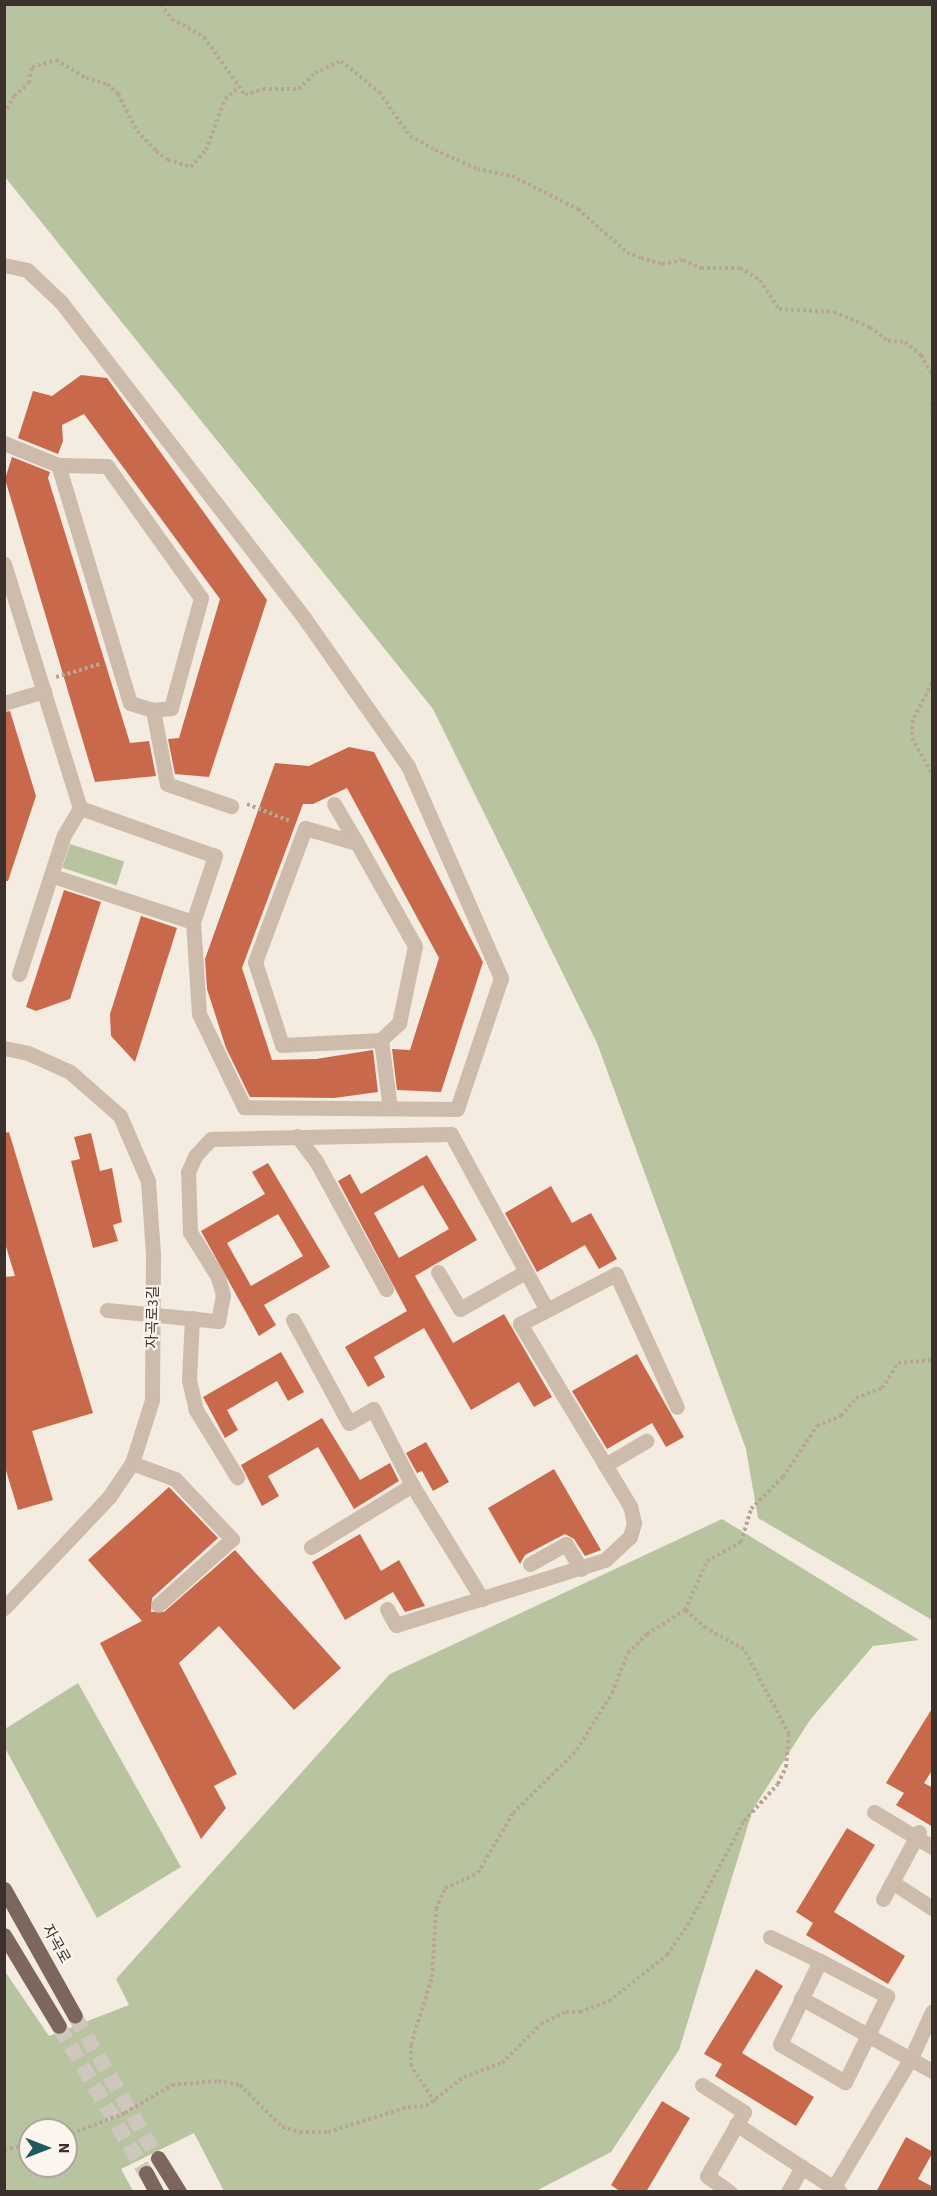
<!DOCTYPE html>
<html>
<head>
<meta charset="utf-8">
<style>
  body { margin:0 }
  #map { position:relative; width:937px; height:2196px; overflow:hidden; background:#f4ebe1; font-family:"Source Sans 3","Noto Sans KR",sans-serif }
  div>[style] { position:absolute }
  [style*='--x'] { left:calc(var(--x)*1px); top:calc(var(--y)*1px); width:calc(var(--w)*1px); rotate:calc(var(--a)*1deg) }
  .green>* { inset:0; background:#b8c4a0; transform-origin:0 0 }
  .building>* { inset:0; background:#c8694b }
  .major-tunnel>* { height:15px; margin-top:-7.5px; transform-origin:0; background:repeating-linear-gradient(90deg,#cfc6bd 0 15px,transparent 0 23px) }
  .path>* { height:4px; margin-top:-2px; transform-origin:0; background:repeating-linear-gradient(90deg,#b9a596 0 3px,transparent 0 6px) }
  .minor>* { height:15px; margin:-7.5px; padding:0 7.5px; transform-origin:7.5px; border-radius:7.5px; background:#cdbbac }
  .major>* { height:15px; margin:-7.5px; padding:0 7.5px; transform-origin:7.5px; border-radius:7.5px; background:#7d675c }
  span { translate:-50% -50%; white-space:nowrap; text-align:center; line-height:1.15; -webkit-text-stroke:4.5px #fbf5ee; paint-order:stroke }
  .street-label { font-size:15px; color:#3b302b }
  .frame { position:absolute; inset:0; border:6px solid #3b302b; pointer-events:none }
  .north { position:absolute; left:18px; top:2118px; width:60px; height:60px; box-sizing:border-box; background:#fbf5ee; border:2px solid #aea6a0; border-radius:50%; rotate:90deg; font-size:16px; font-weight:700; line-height:24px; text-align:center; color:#3b302b }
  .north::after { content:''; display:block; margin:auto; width:21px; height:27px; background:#1f5a5e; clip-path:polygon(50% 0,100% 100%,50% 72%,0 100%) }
</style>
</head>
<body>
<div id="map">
  <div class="green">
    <div style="clip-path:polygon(4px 5px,932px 5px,932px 1620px,758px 1518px,746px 1449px,597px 1043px,433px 709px,5px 177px)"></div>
    <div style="left:70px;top:844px;width:57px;height:25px;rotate:18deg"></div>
    <div style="clip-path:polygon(evenodd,722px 1519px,919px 1640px,873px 1646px,810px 1720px,753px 1809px,679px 2050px,611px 2152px,536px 2191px,224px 2191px,194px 2133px,121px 2169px,133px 2191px,5px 2191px,4px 1970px,49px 2036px,129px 2005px,116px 1979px,390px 1674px,722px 1519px,30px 2130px,66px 2130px,66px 2166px,30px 2166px,30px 2130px)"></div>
    <div style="clip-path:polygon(78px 1683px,181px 1867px,97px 1918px,5px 1748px,5px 1729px)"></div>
  </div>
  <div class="building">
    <div style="clip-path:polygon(81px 375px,107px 378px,267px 600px,209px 777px,175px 774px,168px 739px,179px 738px,220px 599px,84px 414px,62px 425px,63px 441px,58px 454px,18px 438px,33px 391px,52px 396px)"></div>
    <div style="clip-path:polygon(12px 457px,50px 472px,48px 478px,130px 743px,149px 741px,156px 776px,95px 782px,5px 479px)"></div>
    <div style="clip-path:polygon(10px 711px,36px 796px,8px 881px,4px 881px,4px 712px)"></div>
    <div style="clip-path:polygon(349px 747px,374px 752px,483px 962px,441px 1092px,397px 1090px,392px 1049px,410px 1050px,439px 958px,347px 788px,313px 804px,303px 804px,242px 968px,272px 1060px,316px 1059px,373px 1050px,378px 1092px,334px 1098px,250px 1097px,226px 1048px,207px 989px,205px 959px,275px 763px,309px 766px)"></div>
    <div style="clip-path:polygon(64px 890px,101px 902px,70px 999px,36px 1011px,26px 1007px)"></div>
    <div style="clip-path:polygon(141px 916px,177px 928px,135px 1062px,111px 1036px,110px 1014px)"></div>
    <div style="clip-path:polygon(9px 1132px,93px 1413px,32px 1431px,53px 1500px,18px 1510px,4px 1464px,4px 1277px,15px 1276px,4px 1240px,4px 1133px)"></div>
    <div style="clip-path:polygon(91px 1133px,100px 1171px,112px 1168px,122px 1222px,113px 1225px,118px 1241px,93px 1248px,71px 1161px,80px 1159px,74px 1137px)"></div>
    <div style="clip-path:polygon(evenodd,427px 1155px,477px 1240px,415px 1276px,453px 1343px,504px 1314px,552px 1397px,534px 1407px,519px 1382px,471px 1410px,424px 1328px,374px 1357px,385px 1377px,368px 1387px,345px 1347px,407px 1311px,338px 1181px,350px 1174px,361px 1194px,427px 1155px,423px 1185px,449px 1229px,399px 1258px,374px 1213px,423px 1185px)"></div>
    <div style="clip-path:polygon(evenodd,268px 1163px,330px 1267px,264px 1305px,276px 1325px,259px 1336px,201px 1231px,265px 1194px,252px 1172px,268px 1163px,278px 1214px,303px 1256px,251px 1286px,227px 1243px,278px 1214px)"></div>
    <div style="clip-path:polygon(551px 1186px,572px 1223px,591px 1213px,617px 1259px,599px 1269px,585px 1245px,537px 1272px,505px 1213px)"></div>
    <div style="clip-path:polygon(281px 1352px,304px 1392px,288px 1401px,277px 1381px,227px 1410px,238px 1430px,225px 1438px,203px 1397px)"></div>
    <div style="clip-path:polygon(637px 1354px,684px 1437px,666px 1447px,652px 1423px,607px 1449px,572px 1391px)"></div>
    <div style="clip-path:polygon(322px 1418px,360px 1480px,390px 1463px,399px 1481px,354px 1509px,318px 1447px,268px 1476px,279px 1496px,262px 1506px,241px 1465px)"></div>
    <div style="clip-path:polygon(426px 1442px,449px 1482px,433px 1491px,422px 1471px,417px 1473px,406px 1453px)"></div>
    <div style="clip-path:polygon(554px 1469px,601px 1550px,585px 1556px,574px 1539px,565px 1534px,525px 1555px,520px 1564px,488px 1508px)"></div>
    <div style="clip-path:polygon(169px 1487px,218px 1538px,152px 1598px,151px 1612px,164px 1612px,235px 1550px,341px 1668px,294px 1710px,219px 1626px,179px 1663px,237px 1774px,214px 1786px,226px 1808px,201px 1839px,100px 1643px,142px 1621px,88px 1560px)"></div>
    <div style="clip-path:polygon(360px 1534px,381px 1571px,399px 1560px,425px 1606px,405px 1612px,393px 1592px,345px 1620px,312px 1562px)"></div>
    <div style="clip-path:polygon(933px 1707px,933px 1769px,924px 1783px,933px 1788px,933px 1827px,896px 1805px,904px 1793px,886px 1783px)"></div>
    <div style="clip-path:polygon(847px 1828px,875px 1845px,834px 1912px,905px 1956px,888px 1984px,806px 1935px,813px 1923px,796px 1912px)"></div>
    <div style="clip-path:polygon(756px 1969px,783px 1986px,742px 2053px,814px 2097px,796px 2126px,715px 2076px,722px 2064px,704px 2054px)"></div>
    <div style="clip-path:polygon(662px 2101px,690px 2118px,646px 2192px,621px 2192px,611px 2185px)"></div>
    <div style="clip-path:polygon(906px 2137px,933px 2152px,918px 2179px,933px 2187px,933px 2192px,876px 2192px)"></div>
  </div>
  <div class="major-tunnel">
    <div style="--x:75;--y:2016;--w:164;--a:59.7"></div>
    <div style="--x:59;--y:2026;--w:171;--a:59.4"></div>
  </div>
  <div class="path">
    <div style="--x:161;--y:4;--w:19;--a:54"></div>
    <div style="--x:172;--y:19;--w:37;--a:29"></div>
    <div style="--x:204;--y:37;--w:71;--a:54.7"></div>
    <div style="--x:245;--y:95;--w:19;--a:-18"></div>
    <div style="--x:263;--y:89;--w:36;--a:0"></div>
    <div style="--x:299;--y:89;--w:23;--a:-45"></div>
    <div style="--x:315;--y:73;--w:29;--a:-25"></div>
    <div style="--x:341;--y:61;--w:49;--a:39.2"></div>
    <div style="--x:379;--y:92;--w:54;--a:54.8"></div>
    <div style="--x:410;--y:136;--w:29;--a:29"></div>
    <div style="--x:435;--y:150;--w:46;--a:24.3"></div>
    <div style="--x:477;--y:169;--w:36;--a:11"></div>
    <div style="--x:512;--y:176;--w:74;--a:26.6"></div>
    <div style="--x:578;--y:209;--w:65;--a:41.3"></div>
    <div style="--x:627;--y:252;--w:15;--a:23"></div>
    <div style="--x:641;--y:258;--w:22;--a:16"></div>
    <div style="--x:662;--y:264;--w:21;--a:-11"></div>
    <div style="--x:683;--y:260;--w:20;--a:24"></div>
    <div style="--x:701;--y:268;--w:39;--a:0"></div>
    <div style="--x:740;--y:268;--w:23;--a:31"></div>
    <div style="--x:760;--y:280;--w:35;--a:57"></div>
    <div style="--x:779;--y:309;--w:55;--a:3.1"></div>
    <div style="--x:834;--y:312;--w:39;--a:23"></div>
    <div style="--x:870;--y:327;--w:23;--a:38"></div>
    <div style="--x:888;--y:341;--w:17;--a:3"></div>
    <div style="--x:905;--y:342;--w:21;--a:39"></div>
    <div style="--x:921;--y:355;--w:23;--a:61"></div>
    <div style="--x:4;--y:114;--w:21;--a:-61"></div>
    <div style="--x:14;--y:96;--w:20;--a:-41"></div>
    <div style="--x:29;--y:83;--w:16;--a:-79"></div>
    <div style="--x:32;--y:67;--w:25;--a:-16"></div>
    <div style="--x:56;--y:60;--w:35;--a:31"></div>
    <div style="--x:86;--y:78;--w:22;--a:16"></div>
    <div style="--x:107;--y:84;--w:15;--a:42"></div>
    <div style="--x:118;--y:94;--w:42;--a:62.8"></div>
    <div style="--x:137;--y:131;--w:28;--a:46"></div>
    <div style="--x:156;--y:151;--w:15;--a:37"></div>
    <div style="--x:168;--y:160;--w:24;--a:17"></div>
    <div style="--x:191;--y:167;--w:23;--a:-49"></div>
    <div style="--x:206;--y:150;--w:54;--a:-69.6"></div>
    <div style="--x:225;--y:99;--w:18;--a:-41"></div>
    <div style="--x:932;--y:403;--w:12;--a:90"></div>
    <div style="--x:56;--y:677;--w:46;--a:-16.5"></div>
    <div style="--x:932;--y:683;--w:42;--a:117.2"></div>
    <div style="--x:913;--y:720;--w:18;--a:93"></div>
    <div style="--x:912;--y:738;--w:41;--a:60.9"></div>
    <div style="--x:247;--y:804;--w:46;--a:21.6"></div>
    <div style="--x:435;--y:2102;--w:43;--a:-123.7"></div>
    <div style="--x:411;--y:2066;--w:21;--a:-90"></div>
    <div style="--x:411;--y:2045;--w:71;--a:-72.8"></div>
    <div style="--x:432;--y:1977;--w:68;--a:-86.6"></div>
    <div style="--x:436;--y:1909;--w:23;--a:-67"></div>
    <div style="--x:445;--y:1888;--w:36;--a:-24"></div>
    <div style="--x:478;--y:1873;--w:69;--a:-59.7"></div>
    <div style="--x:513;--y:1813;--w:90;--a:-44.5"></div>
    <div style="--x:577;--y:1750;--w:67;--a:-58.4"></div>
    <div style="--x:612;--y:1693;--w:43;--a:-68.2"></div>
    <div style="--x:628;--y:1653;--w:27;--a:-45"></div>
    <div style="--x:647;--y:1634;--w:45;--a:-32.3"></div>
    <div style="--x:685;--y:1610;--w:54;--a:-65.8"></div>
    <div style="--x:707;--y:1561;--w:39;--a:-29"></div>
    <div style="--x:741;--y:1542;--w:34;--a:-73"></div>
    <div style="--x:751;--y:1509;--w:45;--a:-45"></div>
    <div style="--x:783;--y:1477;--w:61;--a:-56.3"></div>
    <div style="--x:817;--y:1426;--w:26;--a:-23"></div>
    <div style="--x:841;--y:1416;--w:23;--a:-50"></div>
    <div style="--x:856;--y:1398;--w:28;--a:-21"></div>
    <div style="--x:882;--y:1388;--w:30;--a:-57"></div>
    <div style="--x:898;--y:1363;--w:34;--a:-5"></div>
    <div style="--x:66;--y:2136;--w:63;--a:-21.3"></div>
    <div style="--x:125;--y:2113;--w:55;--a:-30.8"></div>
    <div style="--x:172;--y:2085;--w:46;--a:-5"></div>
    <div style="--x:218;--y:2081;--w:22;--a:10"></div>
    <div style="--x:240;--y:2085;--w:59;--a:45"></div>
    <div style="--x:282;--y:2127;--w:19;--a:16"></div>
    <div style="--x:300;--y:2132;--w:28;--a:0"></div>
    <div style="--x:328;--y:2132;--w:84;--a:-17.4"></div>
    <div style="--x:408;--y:2107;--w:18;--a:-3"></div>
    <div style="--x:426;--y:2106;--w:48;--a:-37.3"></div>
    <div style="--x:464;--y:2077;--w:40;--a:-20.2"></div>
    <div style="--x:502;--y:2063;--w:55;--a:-45"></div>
    <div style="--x:541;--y:2024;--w:28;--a:-26"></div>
    <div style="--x:566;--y:2012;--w:14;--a:0"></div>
    <div style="--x:580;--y:2012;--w:31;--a:-21"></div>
    <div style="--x:609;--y:2001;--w:74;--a:-38.4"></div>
    <div style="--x:667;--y:1955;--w:37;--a:-55"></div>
    <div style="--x:688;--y:1925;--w:118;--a:-61.7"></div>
    <div style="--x:744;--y:1821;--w:50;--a:-47.4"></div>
    <div style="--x:778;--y:1784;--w:19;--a:-65"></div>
    <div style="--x:786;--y:1767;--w:33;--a:-85"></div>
    <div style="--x:789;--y:1734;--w:96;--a:-117.9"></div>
    <div style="--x:744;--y:1649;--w:43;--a:-151.1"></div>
    <div style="--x:706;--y:1628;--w:28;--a:-139"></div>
    <div style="--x:4;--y:2150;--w:27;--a:-13"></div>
  </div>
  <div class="minor">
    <div style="--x:4;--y:265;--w:24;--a:12"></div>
    <div style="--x:27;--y:270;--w:47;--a:43.3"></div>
    <div style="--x:61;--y:302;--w:400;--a:52.4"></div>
    <div style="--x:305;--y:619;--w:179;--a:55"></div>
    <div style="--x:408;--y:766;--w:232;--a:66.3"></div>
    <div style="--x:501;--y:978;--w:138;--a:108.6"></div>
    <div style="--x:457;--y:1109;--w:213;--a:-179.5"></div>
    <div style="--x:244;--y:1107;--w:103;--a:-115.8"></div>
    <div style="--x:199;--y:1014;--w:92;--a:-93.7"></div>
    <div style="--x:193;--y:922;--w:70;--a:-71.6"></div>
    <div style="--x:215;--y:856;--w:143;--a:-160.4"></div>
    <div style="--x:80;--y:808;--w:256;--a:-107.3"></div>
    <div style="--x:4;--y:443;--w:58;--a:22.2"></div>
    <div style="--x:58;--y:465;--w:49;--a:1.2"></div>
    <div style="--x:107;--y:466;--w:162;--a:54.5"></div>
    <div style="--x:201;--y:598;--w:114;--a:105.3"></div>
    <div style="--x:171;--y:708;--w:18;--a:174"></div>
    <div style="--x:153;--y:710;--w:24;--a:-163"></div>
    <div style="--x:130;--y:703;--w:249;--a:-106.8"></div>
    <div style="--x:4;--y:703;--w:42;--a:-16.7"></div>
    <div style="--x:153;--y:710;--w:75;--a:79.3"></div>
    <div style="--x:167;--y:784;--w:68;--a:19"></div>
    <div style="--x:334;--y:804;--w:45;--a:59.5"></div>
    <div style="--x:305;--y:828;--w:54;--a:16.1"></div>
    <div style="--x:357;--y:843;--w:118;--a:60.6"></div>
    <div style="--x:415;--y:946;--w:79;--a:101.7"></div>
    <div style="--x:399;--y:1023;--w:25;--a:137"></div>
    <div style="--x:381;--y:1040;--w:99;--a:177.1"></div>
    <div style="--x:282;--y:1045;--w:87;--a:-108"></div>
    <div style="--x:255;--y:962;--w:143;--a:-69.5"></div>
    <div style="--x:53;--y:876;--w:147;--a:18.2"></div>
    <div style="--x:19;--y:974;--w:146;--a:-72.1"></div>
    <div style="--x:64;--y:835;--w:31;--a:-59"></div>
    <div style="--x:381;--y:1040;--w:69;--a:82.5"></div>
    <div style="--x:4;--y:1048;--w:25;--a:12"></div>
    <div style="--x:28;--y:1053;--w:46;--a:24.3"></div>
    <div style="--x:70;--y:1072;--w:67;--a:41.3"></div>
    <div style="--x:120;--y:1116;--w:71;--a:66.7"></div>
    <div style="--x:148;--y:1181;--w:74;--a:86.1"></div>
    <div style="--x:153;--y:1255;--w:145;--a:90.4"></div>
    <div style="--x:152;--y:1400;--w:66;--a:107.6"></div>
    <div style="--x:132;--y:1463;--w:41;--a:124.1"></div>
    <div style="--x:109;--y:1497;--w:153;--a:133.4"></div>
    <div style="--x:297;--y:1136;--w:31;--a:53"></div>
    <div style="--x:316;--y:1161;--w:146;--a:61.3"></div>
    <div style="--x:438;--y:1272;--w:43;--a:59.3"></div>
    <div style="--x:460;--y:1309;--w:75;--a:-29.6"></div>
    <div style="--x:107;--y:1310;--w:112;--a:5.7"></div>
    <div style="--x:218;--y:1321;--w:26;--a:-79"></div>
    <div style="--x:223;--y:1295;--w:19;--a:-106"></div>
    <div style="--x:218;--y:1277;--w:53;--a:-121.9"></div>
    <div style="--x:190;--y:1232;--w:60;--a:-91.9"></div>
    <div style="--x:188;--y:1172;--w:17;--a:-66"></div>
    <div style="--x:195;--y:1156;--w:23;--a:-47"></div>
    <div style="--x:211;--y:1139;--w:240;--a:-1.2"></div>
    <div style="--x:451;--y:1134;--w:200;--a:61.4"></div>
    <div style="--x:192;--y:1318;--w:62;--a:92.8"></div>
    <div style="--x:189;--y:1380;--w:31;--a:77"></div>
    <div style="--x:196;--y:1410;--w:79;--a:58.5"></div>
    <div style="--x:293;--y:1320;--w:117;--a:61.5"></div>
    <div style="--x:349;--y:1423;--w:28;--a:-30"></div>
    <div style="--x:373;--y:1409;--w:85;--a:62.8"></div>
    <div style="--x:132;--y:1463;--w:46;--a:20.4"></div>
    <div style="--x:175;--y:1479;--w:83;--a:46.5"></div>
    <div style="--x:232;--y:1539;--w:99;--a:138.3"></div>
    <div style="--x:605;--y:1465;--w:48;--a:-30.3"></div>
    <div style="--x:311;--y:1547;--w:119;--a:-31.5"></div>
    <div style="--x:412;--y:1485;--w:134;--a:58.4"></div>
    <div style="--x:530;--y:1564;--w:41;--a:-29.1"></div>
    <div style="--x:566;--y:1544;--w:29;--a:59"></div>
    <div style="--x:387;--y:1609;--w:18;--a:61"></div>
    <div style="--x:396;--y:1625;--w:219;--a:-17.3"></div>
    <div style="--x:605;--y:1560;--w:34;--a:-43"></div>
    <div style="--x:630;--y:1537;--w:15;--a:-74"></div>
    <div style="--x:634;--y:1523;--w:17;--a:-103"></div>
    <div style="--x:630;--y:1506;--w:213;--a:-121.1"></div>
    <div style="--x:520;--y:1324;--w:108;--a:-27.5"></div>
    <div style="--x:616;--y:1274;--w:146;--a:65.4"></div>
    <div style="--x:874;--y:1812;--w:68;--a:31.1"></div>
    <div style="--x:892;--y:1882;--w:48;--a:33"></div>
    <div style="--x:883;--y:1899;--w:76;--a:-61.8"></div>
    <div style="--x:770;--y:1937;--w:55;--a:25.6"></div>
    <div style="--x:820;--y:1961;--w:76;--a:27.6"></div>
    <div style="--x:887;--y:1996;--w:96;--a:116"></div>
    <div style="--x:845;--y:2082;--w:75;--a:-149.7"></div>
    <div style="--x:780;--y:2044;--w:92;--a:-64.3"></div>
    <div style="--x:801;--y:1998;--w:150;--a:29.1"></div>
    <div style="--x:702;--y:2085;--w:50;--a:32.7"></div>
    <div style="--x:744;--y:2112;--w:74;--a:120"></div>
    <div style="--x:707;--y:2176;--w:28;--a:35"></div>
    <div style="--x:736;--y:2124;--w:124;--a:33.2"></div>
    <div style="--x:788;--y:2192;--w:29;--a:-61"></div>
    <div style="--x:831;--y:2192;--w:156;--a:-59.2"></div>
    <div style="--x:911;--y:2058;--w:51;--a:-65.5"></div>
  </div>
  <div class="major">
    <div style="--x:4;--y:1889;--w:145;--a:60.8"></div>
    <div style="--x:4;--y:1935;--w:106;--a:58.9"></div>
    <div style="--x:158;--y:2158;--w:40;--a:58"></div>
    <div style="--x:146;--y:2173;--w:21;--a:62"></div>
  </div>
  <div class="street-label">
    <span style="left:153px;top:1317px;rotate:-89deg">자곡로3길</span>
    <span style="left:56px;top:1944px;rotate:61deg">자곡로</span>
  </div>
  <div class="frame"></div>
  <div class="north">N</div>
</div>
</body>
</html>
